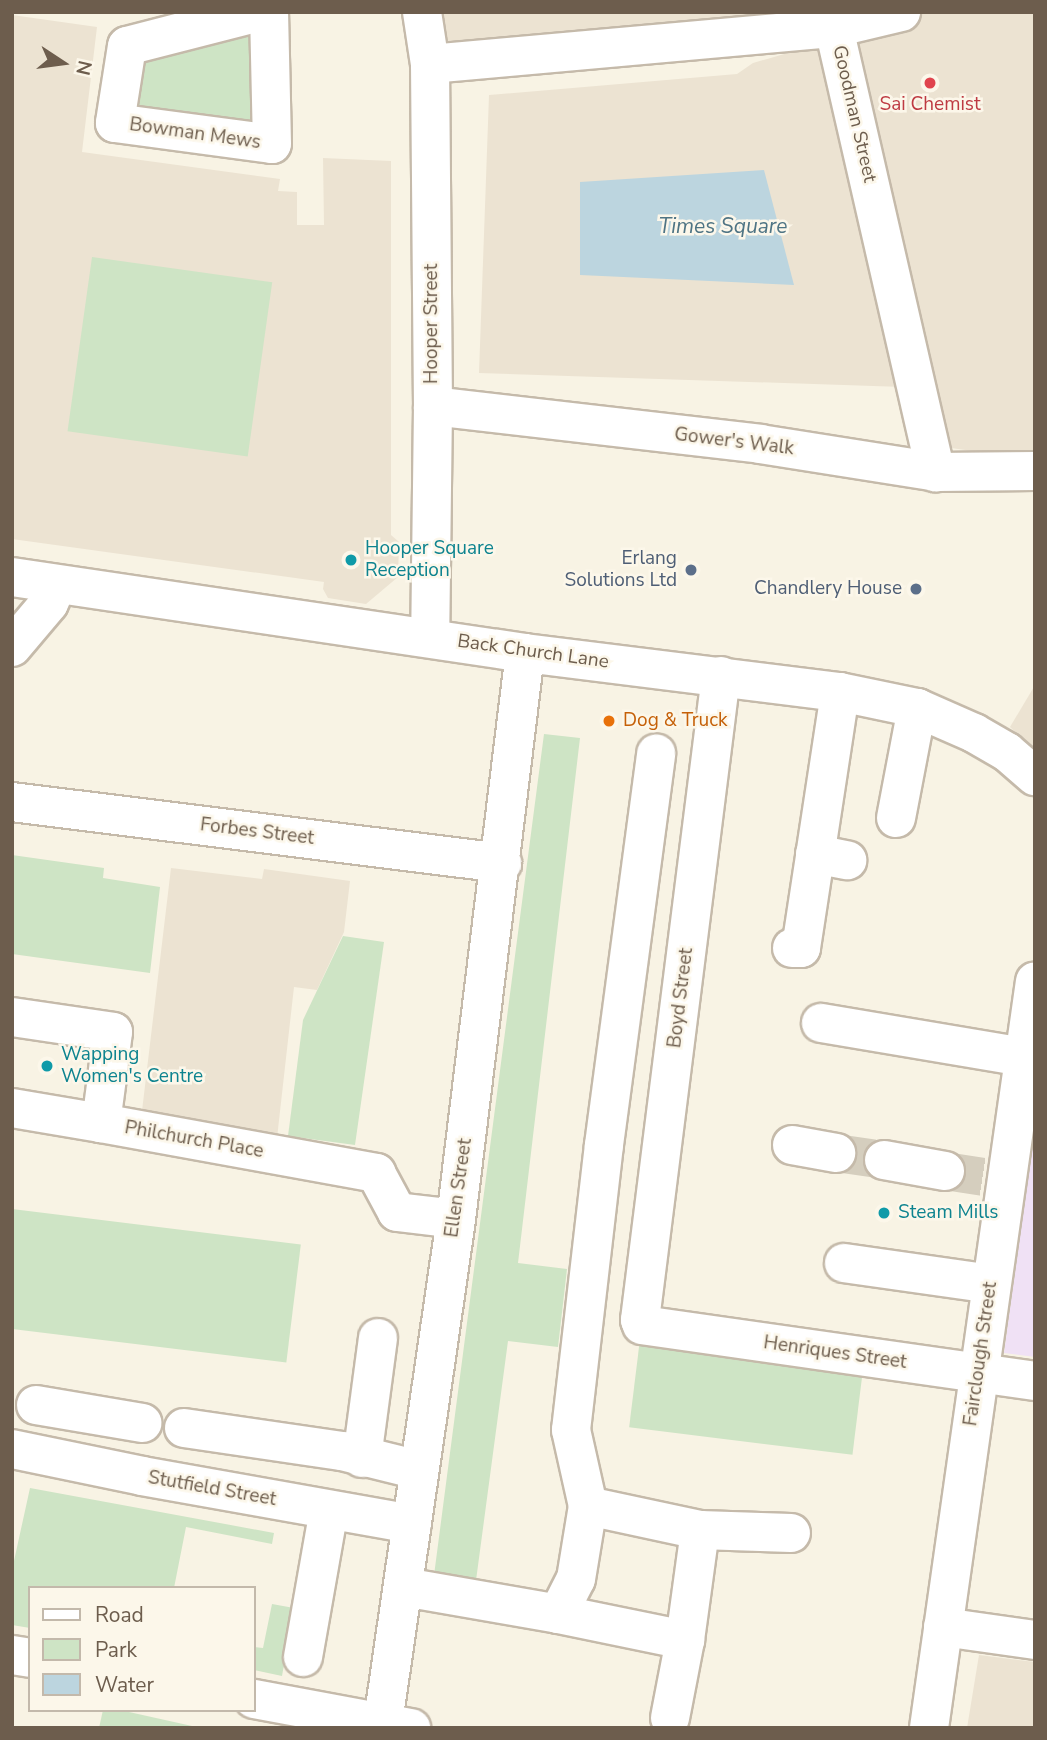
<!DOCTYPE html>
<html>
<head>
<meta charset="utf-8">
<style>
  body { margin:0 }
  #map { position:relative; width:1047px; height:1740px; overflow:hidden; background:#f8f3e4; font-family:"Nunito Sans",sans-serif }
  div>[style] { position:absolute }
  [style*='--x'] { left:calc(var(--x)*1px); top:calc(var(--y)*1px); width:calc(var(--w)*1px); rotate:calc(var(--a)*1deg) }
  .residential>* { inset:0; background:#ece3d2 }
  .education>* { inset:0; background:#f0e1f5 }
  .green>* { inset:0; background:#cee4c5; transform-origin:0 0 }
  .water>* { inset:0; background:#bcd5df }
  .minor-tunnel>* { height:38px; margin-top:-19px; transform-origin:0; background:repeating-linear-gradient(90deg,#d5cebe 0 38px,transparent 0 57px) }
  .roads { filter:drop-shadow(2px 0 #c5baaa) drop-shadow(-2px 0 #c5baaa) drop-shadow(0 2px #c5baaa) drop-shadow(0 -2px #c5baaa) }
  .minor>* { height:38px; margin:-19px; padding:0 19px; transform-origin:19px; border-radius:19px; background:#fff }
  .dots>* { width:19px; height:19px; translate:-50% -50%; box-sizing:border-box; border:4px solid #fcf7ea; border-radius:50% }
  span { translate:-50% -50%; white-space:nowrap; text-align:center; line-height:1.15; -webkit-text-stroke:5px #fcf7ea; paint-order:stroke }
  .health-label { font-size:19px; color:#be3a42 }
  .street-label { font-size:19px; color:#6d5d4d }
  .culture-label { font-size:19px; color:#0d838f }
  .left { translate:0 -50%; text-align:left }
  .service-label { font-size:19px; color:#4e5e75 }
  .right { translate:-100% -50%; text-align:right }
  .food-label { font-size:19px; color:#c56008 }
  .water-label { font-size:21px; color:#4e7484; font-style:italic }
  .frame { position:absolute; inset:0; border:14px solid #6d5d4d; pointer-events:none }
  .legend { position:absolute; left:28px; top:1586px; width:228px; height:126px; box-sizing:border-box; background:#fcf7ea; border:2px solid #c3b9ab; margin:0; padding:9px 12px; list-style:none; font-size:21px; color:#6d5d4d }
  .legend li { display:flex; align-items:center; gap:14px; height:35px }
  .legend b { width:35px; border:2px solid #c3b9ab }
  .north { position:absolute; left:28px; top:28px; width:70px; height:70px; -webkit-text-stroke:5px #fcf7ea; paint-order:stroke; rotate:103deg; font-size:19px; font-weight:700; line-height:28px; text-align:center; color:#6d5d4d }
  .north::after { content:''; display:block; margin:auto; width:24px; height:32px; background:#6d5d4d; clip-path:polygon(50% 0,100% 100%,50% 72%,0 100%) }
</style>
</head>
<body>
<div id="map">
  <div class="residential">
    <div style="clip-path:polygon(440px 12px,1035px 12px,1035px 460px,923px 444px,903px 387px,479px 373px,489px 95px,737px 74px,753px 63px,822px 43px,446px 80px)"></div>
    <div style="clip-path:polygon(12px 15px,97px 27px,82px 152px,280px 179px,278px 191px,297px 192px,297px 225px,324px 225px,323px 158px,391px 161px,391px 535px,399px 542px,398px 577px,366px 604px,328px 598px,323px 589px,324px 582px,12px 539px)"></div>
    <div style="clip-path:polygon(1035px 685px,1035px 751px,1010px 727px)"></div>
    <div style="clip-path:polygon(171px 868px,262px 879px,264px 869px,350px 881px,344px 932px,317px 990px,294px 987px,277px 1138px,188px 1122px,188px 1117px,142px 1111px)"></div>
    <div style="clip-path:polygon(979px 1655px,1035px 1662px,1035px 1728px,967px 1728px)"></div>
  </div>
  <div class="education">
    <div style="clip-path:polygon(1035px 1123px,1035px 1357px,1004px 1353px)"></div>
  </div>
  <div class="green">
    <div style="clip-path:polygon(263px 25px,264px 131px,125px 113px,136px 53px)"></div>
    <div style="left:92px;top:257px;width:182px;height:176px;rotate:8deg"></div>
    <div style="clip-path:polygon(544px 734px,580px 738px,518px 1263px,567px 1269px,558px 1347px,508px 1341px,475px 1588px,433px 1583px)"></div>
    <div style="clip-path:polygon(12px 855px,104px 868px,103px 878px,160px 887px,150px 973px,12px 954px)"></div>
    <div style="clip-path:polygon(343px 936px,384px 942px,355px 1145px,288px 1136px,303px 1020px)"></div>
    <div style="left:12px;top:1209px;width:291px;height:119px;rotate:7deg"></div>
    <div style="left:640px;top:1339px;width:225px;height:89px;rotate:7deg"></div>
    <div style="clip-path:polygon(30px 1488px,274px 1533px,272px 1544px,186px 1527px,174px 1588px,30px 1588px,30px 1628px,12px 1625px,12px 1570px)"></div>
    <div style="clip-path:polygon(272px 1604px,294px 1608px,282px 1676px,254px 1670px,254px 1647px,263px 1648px)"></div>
    <div style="clip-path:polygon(103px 1710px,120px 1710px,201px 1728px,99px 1728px)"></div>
  </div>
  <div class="water">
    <div style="clip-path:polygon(764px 170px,794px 285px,580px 275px,580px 182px)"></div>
  </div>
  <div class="minor-tunnel">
    <div style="--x:836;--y:1153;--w:49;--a:8.3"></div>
    <div style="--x:945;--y:1171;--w:46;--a:8.8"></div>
  </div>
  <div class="roads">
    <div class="minor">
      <div style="--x:259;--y:12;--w:136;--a:165.6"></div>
      <div style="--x:127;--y:46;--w:78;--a:98.9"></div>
      <div style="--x:115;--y:123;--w:158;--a:7.6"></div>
      <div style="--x:272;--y:144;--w:132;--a:-91.3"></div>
      <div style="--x:422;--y:12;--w:53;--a:81.3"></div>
      <div style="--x:430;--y:64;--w:342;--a:89.5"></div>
      <div style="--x:433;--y:406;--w:231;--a:90.7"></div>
      <div style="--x:834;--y:28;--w:69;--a:-13.4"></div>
      <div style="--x:430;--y:64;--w:406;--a:-5.1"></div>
      <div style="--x:834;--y:28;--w:456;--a:77.1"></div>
      <div style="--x:433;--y:406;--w:329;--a:6.6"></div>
      <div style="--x:760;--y:444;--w:178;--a:9"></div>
      <div style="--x:936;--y:472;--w:99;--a:-0.6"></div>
      <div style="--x:12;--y:577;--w:519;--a:8.43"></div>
      <div style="--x:525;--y:653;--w:317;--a:7.1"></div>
      <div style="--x:840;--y:692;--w:79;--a:11.7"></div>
      <div style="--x:917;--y:708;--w:62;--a:23.7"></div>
      <div style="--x:974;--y:733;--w:38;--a:30"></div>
      <div style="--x:1007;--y:752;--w:37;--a:41"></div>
      <div style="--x:12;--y:647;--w:57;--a:-49.9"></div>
      <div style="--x:49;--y:603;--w:20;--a:-66"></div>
      <div style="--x:721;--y:676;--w:649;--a:97.17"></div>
      <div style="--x:640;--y:1320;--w:5;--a:68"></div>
      <div style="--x:642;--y:1325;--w:397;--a:8.1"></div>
      <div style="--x:12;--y:802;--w:494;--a:7.1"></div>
      <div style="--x:896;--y:818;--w:112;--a:-79.2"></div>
      <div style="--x:815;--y:854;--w:33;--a:11"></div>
      <div style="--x:792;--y:948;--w:9;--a:0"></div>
      <div style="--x:801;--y:948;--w:259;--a:-81.3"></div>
      <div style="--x:12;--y:1017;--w:102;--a:8.4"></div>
      <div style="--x:113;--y:1032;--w:92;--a:97.5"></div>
      <div style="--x:101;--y:1123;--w:280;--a:10.3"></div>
      <div style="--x:376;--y:1173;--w:44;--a:61.7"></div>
      <div style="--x:397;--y:1212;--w:59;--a:6.8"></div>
      <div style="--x:821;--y:1023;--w:206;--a:9.5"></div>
      <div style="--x:12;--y:1108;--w:90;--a:9.6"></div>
      <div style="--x:792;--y:1145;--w:45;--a:10.3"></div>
      <div style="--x:884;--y:1160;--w:62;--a:10.2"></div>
      <div style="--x:844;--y:1263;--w:148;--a:8.1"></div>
      <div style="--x:36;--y:1405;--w:108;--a:9.6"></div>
      <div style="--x:184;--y:1428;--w:160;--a:8.3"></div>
      <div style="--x:342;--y:1451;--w:79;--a:13.9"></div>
      <div style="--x:12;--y:1449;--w:133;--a:11.7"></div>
      <div style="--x:142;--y:1476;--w:274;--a:10.1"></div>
      <div style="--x:362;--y:1458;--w:121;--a:-82.4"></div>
      <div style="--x:588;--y:1506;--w:115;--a:12.1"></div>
      <div style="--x:700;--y:1530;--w:91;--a:1.9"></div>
      <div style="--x:404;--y:1587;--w:156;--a:9.9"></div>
      <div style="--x:558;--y:1614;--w:39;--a:-63"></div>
      <div style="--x:576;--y:1579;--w:74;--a:-80.7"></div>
      <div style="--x:588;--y:1506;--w:78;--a:-102.6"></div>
      <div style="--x:571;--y:1430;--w:287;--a:-83.4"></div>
      <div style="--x:604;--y:1145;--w:395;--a:-82.4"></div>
      <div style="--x:558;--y:1614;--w:130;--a:11.6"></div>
      <div style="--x:943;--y:1627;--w:93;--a:8"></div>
      <div style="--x:12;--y:1655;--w:18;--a:9"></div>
      <div style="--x:303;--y:1657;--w:149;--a:-80"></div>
      <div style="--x:254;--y:1699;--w:160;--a:10.5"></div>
      <div style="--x:670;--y:1718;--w:79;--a:-79.1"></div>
      <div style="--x:685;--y:1640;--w:111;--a:-82.2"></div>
      <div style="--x:383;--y:1722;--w:508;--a:-81.74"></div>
      <div style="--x:456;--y:1219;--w:570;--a:-83.05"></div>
      <div style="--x:929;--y:1728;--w:754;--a:-81.92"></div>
    </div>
  </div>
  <div class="dots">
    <div style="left:930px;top:83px;background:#e0444e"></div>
    <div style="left:351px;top:560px;background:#0f9aa8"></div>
    <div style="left:691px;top:570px;background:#5c6f8a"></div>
    <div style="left:916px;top:589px;background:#5c6f8a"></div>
    <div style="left:609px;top:721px;background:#e8710a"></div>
    <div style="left:47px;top:1066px;background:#0f9aa8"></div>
    <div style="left:884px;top:1213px;background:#0f9aa8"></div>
  </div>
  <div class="health-label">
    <span style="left:930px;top:105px">Sai Chemist</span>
  </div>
  <div class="street-label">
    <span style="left:854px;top:114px;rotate:77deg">Goodman Street</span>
    <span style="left:195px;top:134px;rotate:8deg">Bowman Mews</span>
    <span style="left:432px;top:324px;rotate:-90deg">Hooper Street</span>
    <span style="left:734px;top:442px;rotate:7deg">Gower's Walk</span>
    <span style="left:533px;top:652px;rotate:8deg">Back Church Lane</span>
    <span style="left:257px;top:832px;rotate:7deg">Forbes Street</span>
    <span style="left:681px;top:998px;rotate:-83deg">Boyd Street</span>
    <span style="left:194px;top:1140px;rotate:10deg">Philchurch Place</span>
    <span style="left:459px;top:1188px;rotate:-82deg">Ellen Street</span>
    <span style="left:835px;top:1353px;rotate:8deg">Henriques Street</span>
    <span style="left:981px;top:1354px;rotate:-82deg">Fairclough Street</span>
    <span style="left:212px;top:1489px;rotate:10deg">Stutfield Street</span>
  </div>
  <div class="culture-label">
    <span class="left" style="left:365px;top:560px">Hooper Square<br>Reception</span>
    <span class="left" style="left:61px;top:1066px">Wapping<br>Women's Centre</span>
    <span class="left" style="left:898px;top:1213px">Steam Mills</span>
  </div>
  <div class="service-label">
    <span class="right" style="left:677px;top:570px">Erlang<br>Solutions Ltd</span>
    <span class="right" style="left:902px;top:589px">Chandlery House</span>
  </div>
  <div class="food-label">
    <span class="left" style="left:623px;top:721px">Dog &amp; Truck</span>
  </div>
  <div class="water-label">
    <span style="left:723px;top:226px">Times Square</span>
  </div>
  <div class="frame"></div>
  <ul class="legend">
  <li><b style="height:9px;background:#fff"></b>Road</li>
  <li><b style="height:19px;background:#cee4c5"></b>Park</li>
  <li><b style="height:19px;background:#bcd5df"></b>Water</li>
  </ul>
  <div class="north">N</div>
</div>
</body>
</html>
